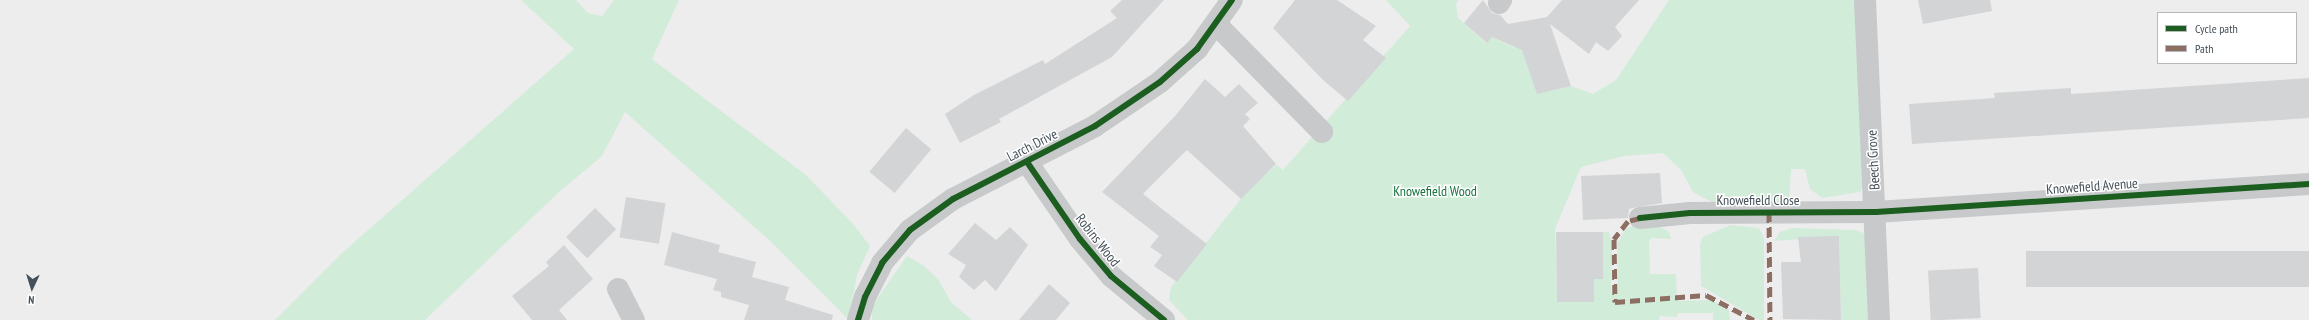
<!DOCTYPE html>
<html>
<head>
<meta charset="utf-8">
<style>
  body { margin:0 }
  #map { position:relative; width:2309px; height:320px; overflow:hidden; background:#ededed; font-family:"PT Sans Narrow",sans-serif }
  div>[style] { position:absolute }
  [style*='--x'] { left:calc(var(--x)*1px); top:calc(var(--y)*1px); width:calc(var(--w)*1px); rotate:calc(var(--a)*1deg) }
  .green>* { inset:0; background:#d2ecda }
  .building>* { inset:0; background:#d3d4d5; transform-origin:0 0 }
  .minor>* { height:22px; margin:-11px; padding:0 11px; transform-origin:11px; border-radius:11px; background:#c7c9cb }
  .quiet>* { height:5px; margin-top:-2.5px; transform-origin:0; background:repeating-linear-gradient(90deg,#8d6e63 0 10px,transparent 0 15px) }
  .cycleway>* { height:6px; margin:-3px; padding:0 3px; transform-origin:3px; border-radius:3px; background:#1b5e20 }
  span { translate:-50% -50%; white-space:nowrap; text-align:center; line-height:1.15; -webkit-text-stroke:3px #fff; paint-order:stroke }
  .street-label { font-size:14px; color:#455058 }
  .park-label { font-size:14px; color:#1b7441 }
  .legend { position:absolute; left:2157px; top:12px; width:140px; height:52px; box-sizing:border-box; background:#fff; border:1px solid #b5b9bc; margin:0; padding:5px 7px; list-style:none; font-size:12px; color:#455058 }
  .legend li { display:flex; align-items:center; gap:8px; height:20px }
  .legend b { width:20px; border:1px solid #b5b9bc }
  .north { position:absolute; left:12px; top:268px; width:40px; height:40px; -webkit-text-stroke:3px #fff; paint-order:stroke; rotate:184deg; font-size:11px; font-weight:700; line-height:16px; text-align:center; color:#455058 }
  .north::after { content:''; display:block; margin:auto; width:14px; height:18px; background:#455058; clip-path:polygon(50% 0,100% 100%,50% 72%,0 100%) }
</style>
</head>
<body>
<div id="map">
  <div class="green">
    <div style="clip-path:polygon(521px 0,576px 0,588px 13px,602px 16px,614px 0,679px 0,652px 59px,806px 175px,854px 225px,870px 246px,857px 275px,849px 320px,769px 240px,625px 112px,602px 156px,559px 192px,425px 320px,275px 320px,342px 253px,574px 49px)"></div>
    <div style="clip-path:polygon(1386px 0,1458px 0,1456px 4px,1458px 18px,1486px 43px,1491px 37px,1514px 47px,1521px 43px,1553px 90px,1571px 86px,1593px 94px,1616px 80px,1669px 0,1855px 0,1867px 180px,1860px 192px,1822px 198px,1810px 189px,1805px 169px,1791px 169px,1789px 201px,1753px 206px,1712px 202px,1693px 192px,1681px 170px,1663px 153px,1624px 156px,1581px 167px,1555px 229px,1557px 302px,1594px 301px,1594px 279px,1603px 279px,1603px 252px,1593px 232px,1609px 232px,1612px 245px,1611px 294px,1618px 294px,1617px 243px,1626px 229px,1638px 224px,1657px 225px,1669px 232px,1671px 239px,1652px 238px,1649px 241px,1650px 274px,1676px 274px,1677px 301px,1711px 300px,1728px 308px,1730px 320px,1713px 320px,1713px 313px,1678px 313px,1677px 317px,1660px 316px,1659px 320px,1188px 320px,1169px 300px,1171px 287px,1251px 186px,1277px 165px,1283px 170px,1410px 26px)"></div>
    <div style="clip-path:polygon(1730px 225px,1759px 228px,1764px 238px,1764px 320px,1759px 320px,1701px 286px,1700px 244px,1703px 237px)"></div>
    <div style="clip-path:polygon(1793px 228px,1855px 230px,1869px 235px,1871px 320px,1841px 320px,1839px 236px,1774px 241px,1780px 232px)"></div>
    <div style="clip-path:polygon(907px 256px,923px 265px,938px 279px,951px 302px,972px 320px,872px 320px,872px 309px,877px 299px)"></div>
  </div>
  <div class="building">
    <div style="clip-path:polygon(1122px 0,1164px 0,1112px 57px,999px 119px,1001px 122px,960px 143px,945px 114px,974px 95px,1043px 60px,1045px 64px,1117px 18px,1110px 11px)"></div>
    <div style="clip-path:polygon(1295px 0,1337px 0,1376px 26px,1363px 40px,1386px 58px,1348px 101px,1323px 80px,1273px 28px)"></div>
    <div style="clip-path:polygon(1483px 0,1492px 13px,1500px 15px,1508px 24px,1547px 17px,1562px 0,1639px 0,1615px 27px,1622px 36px,1608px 51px,1596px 42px,1589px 54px,1550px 24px,1571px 86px,1537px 94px,1522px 50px,1492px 37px,1487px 43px,1464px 23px)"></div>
    <div style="clip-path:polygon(1918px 0,1990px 0,1992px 11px,1923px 24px)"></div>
    <div style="clip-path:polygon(2309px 78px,2309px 118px,1912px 144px,1909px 104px,1995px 98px,1994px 93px,2071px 88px,2071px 94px)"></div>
    <div style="clip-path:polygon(1205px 79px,1225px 97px,1239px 84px,1258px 103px,1245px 114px,1250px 119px,1243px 126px,1276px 164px,1241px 199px,1187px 150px,1143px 194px,1207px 244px,1177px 282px,1154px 266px,1162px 255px,1150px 247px,1159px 236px,1102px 192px,1176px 115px)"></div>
    <div style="left:906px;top:128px;width:33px;height:57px;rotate:40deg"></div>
    <div style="clip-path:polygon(1660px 173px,1662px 203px,1633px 208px,1629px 209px,1628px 218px,1583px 220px,1581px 176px)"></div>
    <div style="left:626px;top:197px;width:40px;height:41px;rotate:9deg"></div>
    <div style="left:595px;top:208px;width:30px;height:41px;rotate:45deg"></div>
    <div style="clip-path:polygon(975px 223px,996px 240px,1010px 227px,1028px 245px,996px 291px,985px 280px,974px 290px,959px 277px,966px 265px,948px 254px)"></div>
    <div style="clip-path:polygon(672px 232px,720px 245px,718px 252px,756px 262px,752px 277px,789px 287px,785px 300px,833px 315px,832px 320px,744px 320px,749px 305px,721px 297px,721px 292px,713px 290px,717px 279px,664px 265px)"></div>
    <div style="clip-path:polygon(1556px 232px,1603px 232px,1603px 279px,1594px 279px,1594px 302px,1557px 302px)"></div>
    <div style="clip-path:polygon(1839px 236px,1841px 320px,1783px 319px,1781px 262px,1801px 262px,1798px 237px)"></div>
    <div style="clip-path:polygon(564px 245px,593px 279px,559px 310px,567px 320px,532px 320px,512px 296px,549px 266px,546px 262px)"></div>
    <div style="left:2309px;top:251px;width:36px;height:283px;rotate:90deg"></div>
    <div style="left:1978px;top:268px;width:50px;height:50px;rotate:87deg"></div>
    <div style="clip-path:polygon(1049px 284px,1070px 303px,1056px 320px,1019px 320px)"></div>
  </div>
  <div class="minor">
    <div style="--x:1865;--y:0;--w:320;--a:87.5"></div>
    <div style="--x:1499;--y:3;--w:4;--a:-56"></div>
    <div style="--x:1217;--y:25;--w:150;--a:45.5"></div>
    <div style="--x:1027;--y:162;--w:93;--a:55.5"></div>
    <div style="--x:1080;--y:239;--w:48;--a:50"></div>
    <div style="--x:1111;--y:276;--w:69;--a:39.7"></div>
    <div style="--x:1640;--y:218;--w:50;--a:-5.7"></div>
    <div style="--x:1690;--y:213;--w:186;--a:-0.3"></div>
    <div style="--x:1876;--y:212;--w:434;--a:-3.7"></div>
    <div style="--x:618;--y:289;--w:35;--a:63"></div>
    <div style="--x:858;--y:320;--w:24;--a:-73"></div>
    <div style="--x:865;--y:297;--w:38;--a:-63"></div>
    <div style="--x:882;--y:263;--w:43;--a:-49.7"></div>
    <div style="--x:910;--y:230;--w:53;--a:-35.8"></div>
    <div style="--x:953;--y:199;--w:160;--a:-27.2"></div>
    <div style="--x:1095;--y:126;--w:78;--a:-34.1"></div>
    <div style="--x:1160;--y:82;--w:50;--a:-41.7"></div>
    <div style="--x:1197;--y:49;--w:60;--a:-54.5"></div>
  </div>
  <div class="quiet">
    <div style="--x:1769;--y:212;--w:108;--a:89.5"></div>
    <div style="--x:1640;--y:218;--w:12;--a:166"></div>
    <div style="--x:1628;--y:221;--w:23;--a:128"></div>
    <div style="--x:1614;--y:239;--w:63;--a:89.1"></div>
    <div style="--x:1615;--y:302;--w:91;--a:-4.4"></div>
    <div style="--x:1706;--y:295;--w:54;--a:27.5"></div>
  </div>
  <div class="cycleway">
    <div style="--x:1027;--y:162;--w:93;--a:55.5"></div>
    <div style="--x:1080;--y:239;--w:48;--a:50"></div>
    <div style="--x:1111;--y:276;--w:69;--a:39.7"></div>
    <div style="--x:1640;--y:218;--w:50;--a:-5.7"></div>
    <div style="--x:1690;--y:213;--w:186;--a:-0.3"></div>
    <div style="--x:1876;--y:212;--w:434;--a:-3.7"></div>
    <div style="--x:858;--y:320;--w:24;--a:-73"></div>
    <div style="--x:865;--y:297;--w:38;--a:-63"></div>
    <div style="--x:882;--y:263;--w:43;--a:-49.7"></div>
    <div style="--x:910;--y:230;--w:53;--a:-35.8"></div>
    <div style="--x:953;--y:199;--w:160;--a:-27.2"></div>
    <div style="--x:1095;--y:126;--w:78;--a:-34.1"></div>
    <div style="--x:1160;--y:82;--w:50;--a:-41.7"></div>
    <div style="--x:1197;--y:49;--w:60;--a:-54.5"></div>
  </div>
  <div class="street-label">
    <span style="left:1032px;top:145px;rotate:-27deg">Larch Drive</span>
    <span style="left:1873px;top:160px;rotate:-93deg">Beech Grove</span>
    <span style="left:2092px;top:186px;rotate:-4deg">Knowefield Avenue</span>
    <span style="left:1758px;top:200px">Knowefield Close</span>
    <span style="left:1098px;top:240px;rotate:52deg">Robins Wood</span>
  </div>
  <div class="park-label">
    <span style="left:1435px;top:191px">Knowefield Wood</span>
  </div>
  <ul class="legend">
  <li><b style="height:5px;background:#1b5e20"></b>Cycle path</li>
  <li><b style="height:5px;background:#8d6e63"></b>Path</li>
  </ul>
  <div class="north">N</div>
</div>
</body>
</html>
